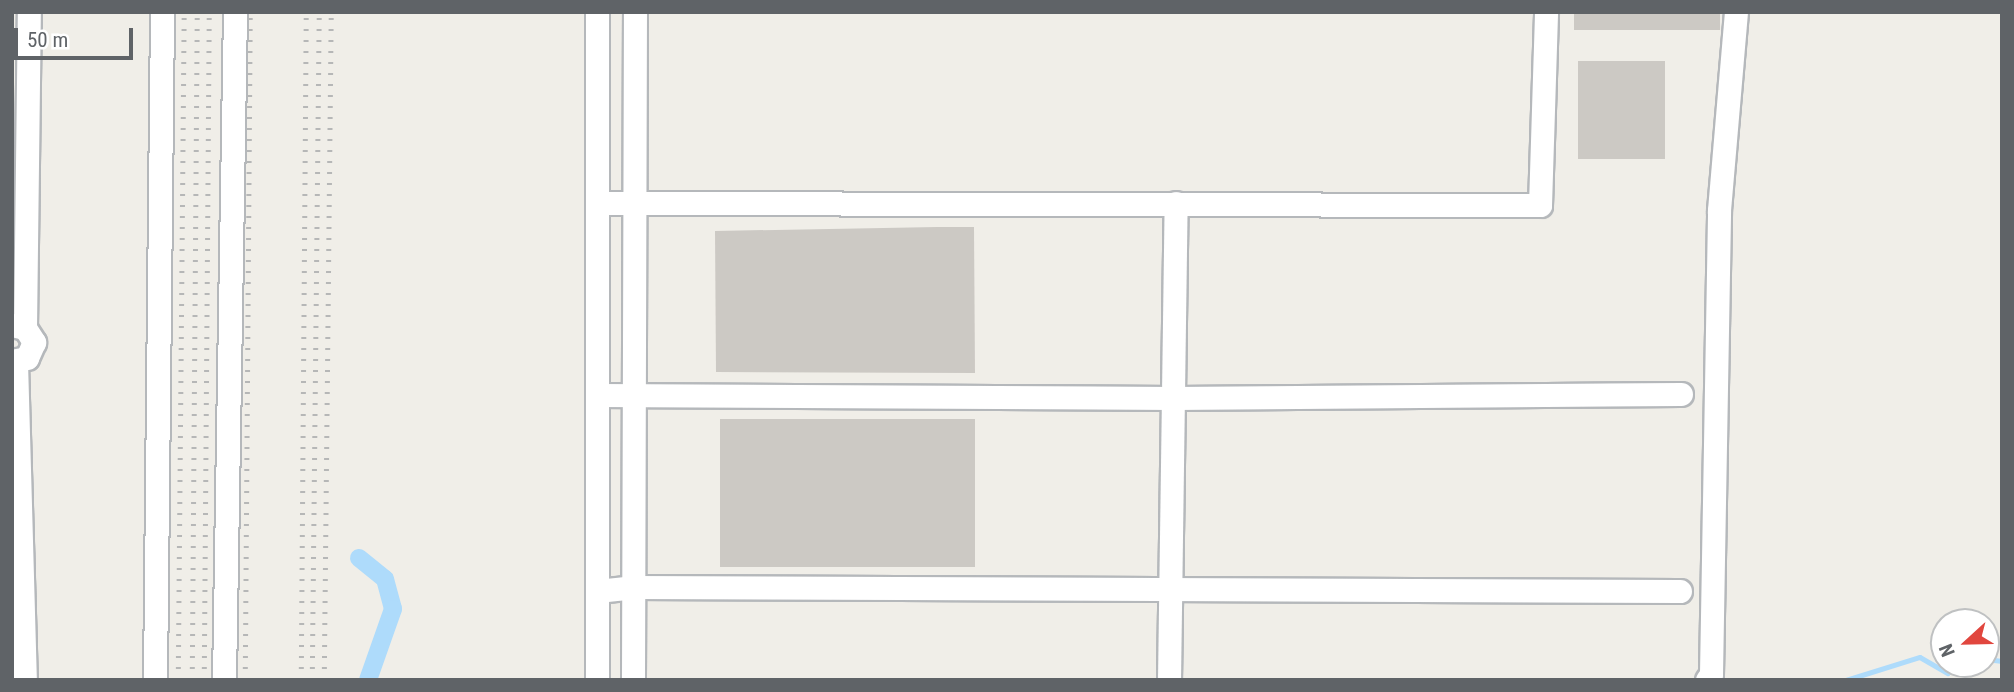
<!DOCTYPE html>
<html>
<head>
<meta charset="utf-8">
<style>
  body { margin:0 }
  #map { position:relative; width:2014px; height:692px; overflow:hidden; background:#f0eee8; font-family:"Roboto Condensed",sans-serif }
  div>[style] { position:absolute }
  [style*='--x'] { left:calc(var(--x)*1px); top:calc(var(--y)*1px); width:calc(var(--w)*1px); rotate:calc(var(--a)*1deg) }
  .stream>* { height:4.5px; margin:-2.25px; padding:0 2.25px; transform-origin:2.25px; border-radius:2.25px; background:#aedbfb }
  .canal>* { height:18px; margin:-9px; padding:0 9px; transform-origin:9px; border-radius:9px; background:#aedbfb }
  .building>* { inset:0; background:#ccc9c4; transform-origin:0 0 }
  .roads { filter:drop-shadow(2px 0 #b5b8bb) drop-shadow(-2px 0 #b5b8bb) drop-shadow(0 2px #b5b8bb) drop-shadow(0 -2px #b5b8bb) }
  .minor>* { height:23px; margin:-11.5px; padding:0 11.5px; transform-origin:11.5px; border-radius:11.5px; background:#fff }
  .rail>* { height:4.5px; margin-top:-2.25px; transform-origin:0; background:repeating-linear-gradient(90deg,#b6b7b7 0 2px,transparent 0 11px) }
  span { translate:-50% -50%; white-space:nowrap; text-align:center; line-height:1.15; -webkit-text-stroke:5px #fff; paint-order:stroke }
  .frame { position:absolute; inset:0; border:14px solid #5f6367; pointer-events:none }
  .north { position:absolute; left:1930px; top:608px; width:70px; height:70px; box-sizing:border-box; background:#fff; border:2px solid #bfc1c2; border-radius:50%; rotate:248deg; font-size:19px; font-weight:700; line-height:28px; text-align:center; color:#5f6367 }
  .north::after { content:''; display:block; margin:auto; width:24px; height:32px; background:#e1463e; clip-path:polygon(50% 0,100% 100%,50% 72%,0 100%) }
  .scale { position:absolute; left:14px; top:28px; width:119px; height:32px; box-sizing:border-box; border:4px solid #5f6367; border-top:0; padding-left:9px; font-size:21px; line-height:24px; white-space:nowrap; color:#5f6367; -webkit-text-stroke:5px #fff; paint-order:stroke }
</style>
</head>
<body>
<div id="map">
  <div class="stream">
    <div style="--x:1986;--y:659;--w:16;--a:7"></div>
    <div style="--x:1791;--y:680;--w:2;--a:0"></div>
    <div style="--x:1846;--y:680;--w:77;--a:-17.3"></div>
    <div style="--x:1920;--y:657;--w:32;--a:30"></div>
    <div style="--x:1948;--y:673;--w:9;--a:-84"></div>
  </div>
  <div class="canal">
    <div style="--x:359;--y:558;--w:33;--a:39"></div>
    <div style="--x:385;--y:579;--w:31;--a:75"></div>
    <div style="--x:393;--y:609;--w:75;--a:109.4"></div>
  </div>
  <div class="building">
    <div style="left:1574px;top:12px;width:146px;height:18px"></div>
    <div style="left:1578px;top:61px;width:87px;height:98px"></div>
    <div style="clip-path:polygon(937px 227px,974px 227px,975px 373px,716px 372px,715px 231px)"></div>
    <div style="left:720px;top:419px;width:255px;height:148px"></div>
  </div>
  <div class="roads">
    <div class="minor">
      <div style="--x:597;--y:203;--w:943;--a:0.12"></div>
      <div style="--x:1540;--y:205;--w:193;--a:-88.2"></div>
      <div style="--x:12;--y:325;--w:13;--a:13"></div>
      <div style="--x:25;--y:328;--w:17;--a:57"></div>
      <div style="--x:34;--y:342;--w:17;--a:114"></div>
      <div style="--x:27;--y:358;--w:15;--a:169"></div>
      <div style="--x:25;--y:328;--w:316;--a:-89.3"></div>
      <div style="--x:16;--y:362;--w:318;--a:88.4"></div>
      <div style="--x:597;--y:395;--w:577;--a:0.3"></div>
      <div style="--x:1174;--y:398;--w:507;--a:-0.45"></div>
      <div style="--x:597;--y:591;--w:36;--a:-6"></div>
      <div style="--x:633;--y:587;--w:1047;--a:0.22"></div>
      <div style="--x:155;--y:680;--w:668;--a:-89.4"></div>
      <div style="--x:224;--y:680;--w:668;--a:-89.06"></div>
      <div style="--x:597;--y:680;--w:668;--a:-90"></div>
      <div style="--x:633;--y:680;--w:668;--a:-89.83"></div>
      <div style="--x:1169;--y:680;--w:477;--a:-89.2"></div>
      <div style="--x:1707;--y:680;--w:7;--a:-56"></div>
      <div style="--x:1711;--y:674;--w:464;--a:-89"></div>
      <div style="--x:1719;--y:210;--w:199;--a:-85.1"></div>
    </div>
  </div>
  <div class="rail">
    <div style="--x:178;--y:680;--w:668;--a:-89.49"></div>
    <div style="--x:192;--y:680;--w:668;--a:-89.57"></div>
    <div style="--x:204;--y:680;--w:668;--a:-89.57"></div>
    <div style="--x:245;--y:680;--w:668;--a:-89.57"></div>
    <div style="--x:301;--y:680;--w:668;--a:-89.57"></div>
    <div style="--x:312;--y:680;--w:668;--a:-89.4"></div>
    <div style="--x:324;--y:680;--w:668;--a:-89.4"></div>
  </div>
  <div class="frame"></div>
  <div class="north">N</div>
  <div class="scale">50 m</div>
</div>
</body>
</html>
